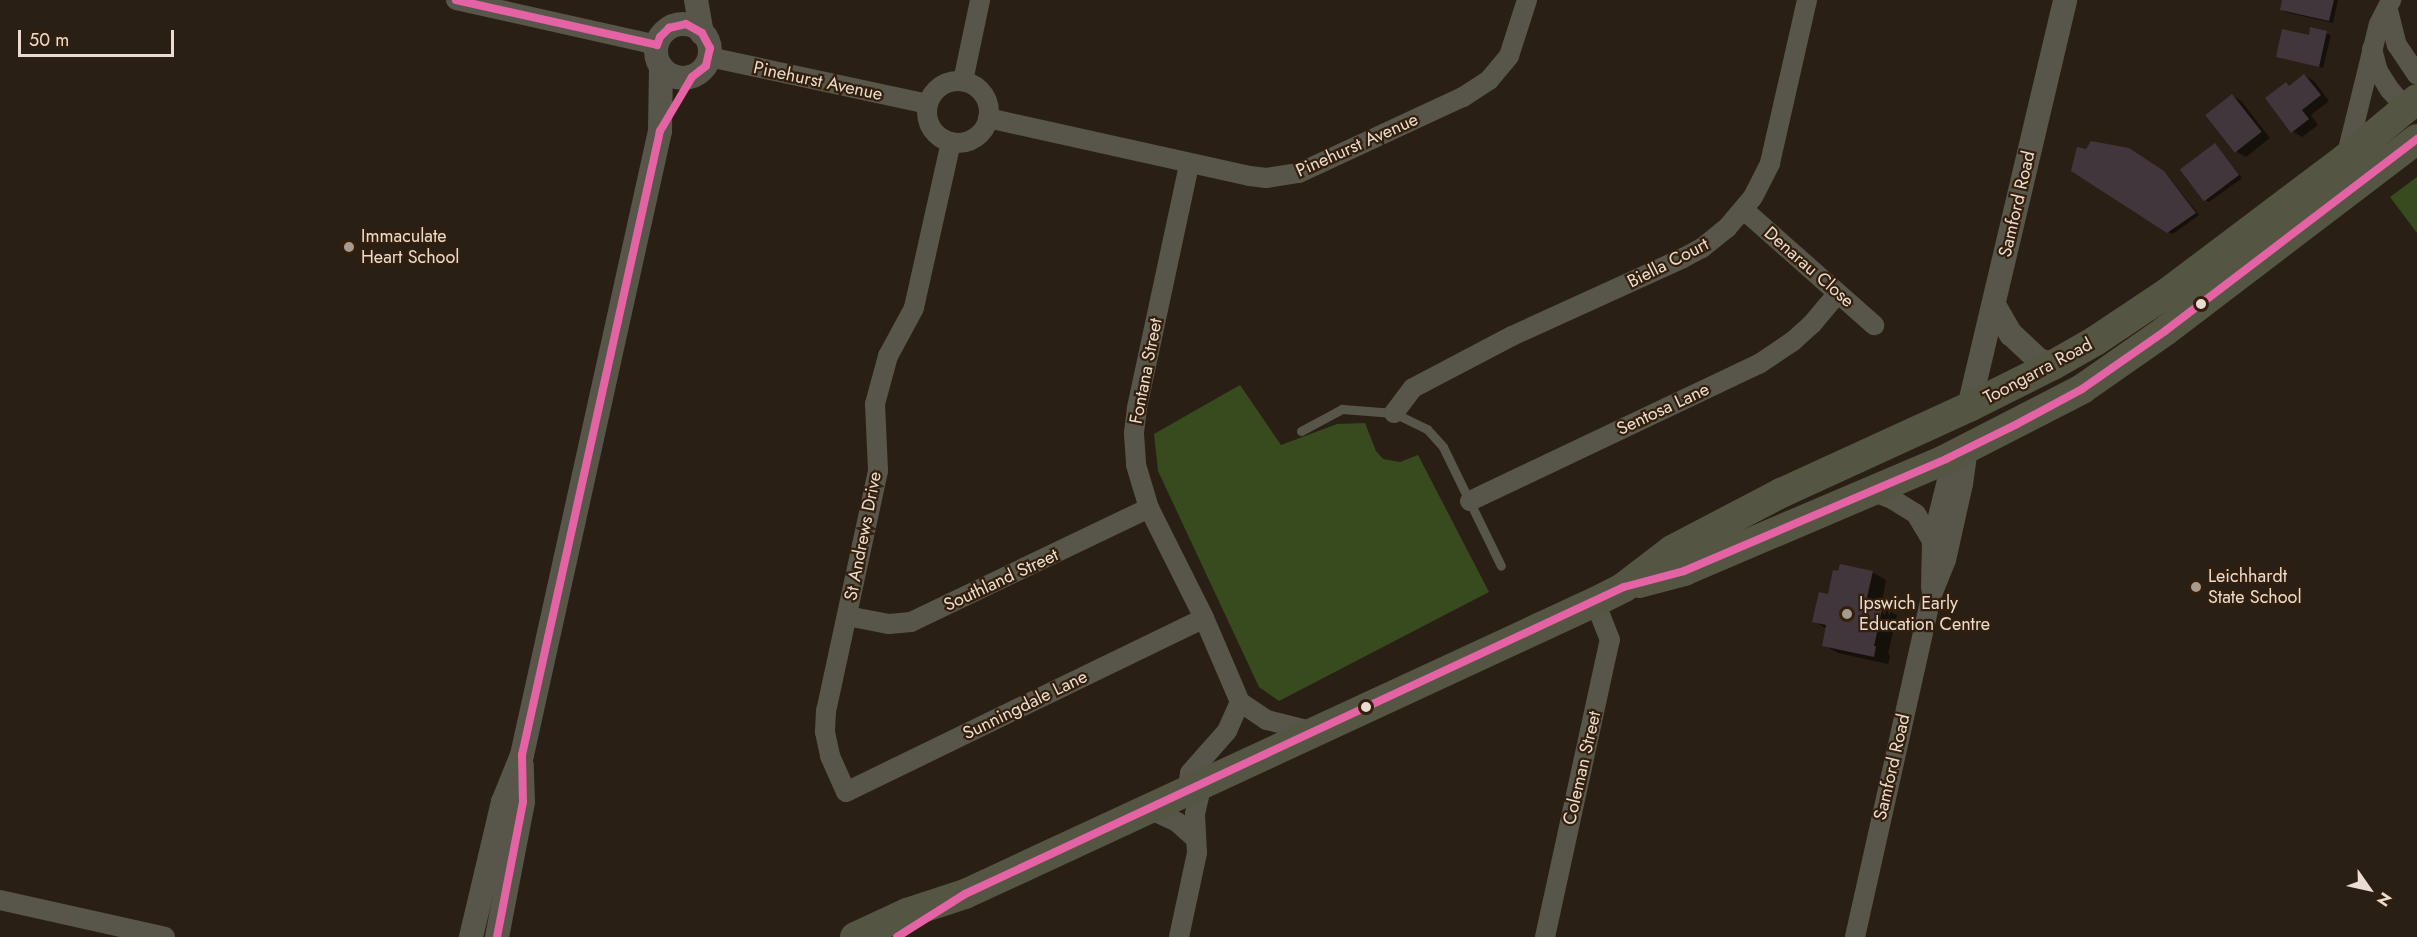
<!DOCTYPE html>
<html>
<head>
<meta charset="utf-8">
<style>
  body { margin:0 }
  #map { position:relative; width:2417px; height:937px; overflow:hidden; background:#2a1f14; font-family:Jost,sans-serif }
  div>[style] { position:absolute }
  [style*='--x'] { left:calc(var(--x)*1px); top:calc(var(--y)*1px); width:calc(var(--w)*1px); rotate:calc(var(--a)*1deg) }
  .green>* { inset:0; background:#384b1e }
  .shadow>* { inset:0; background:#0007 }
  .building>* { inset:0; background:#42363d; transform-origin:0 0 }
  .service>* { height:9px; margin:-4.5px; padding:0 4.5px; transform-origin:4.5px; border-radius:4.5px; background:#58564b }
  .minor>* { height:20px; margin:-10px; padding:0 10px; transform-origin:10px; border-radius:10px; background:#58564b }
  .minor>.ring { margin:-10px; padding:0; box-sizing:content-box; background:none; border:20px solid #58564b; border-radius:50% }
  .tertiary>* { height:24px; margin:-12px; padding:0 12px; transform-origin:12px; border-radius:12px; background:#58564b }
  .tertiary>.ring { margin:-12px; padding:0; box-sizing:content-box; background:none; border:24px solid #58564b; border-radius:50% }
  .primary>* { height:30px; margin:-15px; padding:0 15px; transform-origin:15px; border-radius:15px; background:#554 }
  .bus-1>* { height:8px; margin:-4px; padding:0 4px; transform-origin:4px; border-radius:4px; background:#e463a4 }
  .dots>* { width:16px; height:16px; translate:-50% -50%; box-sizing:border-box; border:3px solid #331f0b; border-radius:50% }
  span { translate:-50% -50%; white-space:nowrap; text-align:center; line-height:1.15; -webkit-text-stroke:4.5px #331f0b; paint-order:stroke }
  .street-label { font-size:18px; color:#eadcd0 }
  .poi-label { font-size:18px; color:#eadcd0 }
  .left { translate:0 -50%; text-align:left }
  .north { position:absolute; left:2339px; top:859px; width:60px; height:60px; -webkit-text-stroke:4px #331f0b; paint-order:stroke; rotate:124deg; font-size:16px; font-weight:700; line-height:24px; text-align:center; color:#eadcd0 }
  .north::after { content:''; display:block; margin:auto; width:21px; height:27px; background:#eadcd0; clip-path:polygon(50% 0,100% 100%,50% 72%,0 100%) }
  .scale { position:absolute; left:18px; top:30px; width:156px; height:27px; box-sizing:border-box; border:3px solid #eadcd0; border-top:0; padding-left:8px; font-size:18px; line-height:21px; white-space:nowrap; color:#eadcd0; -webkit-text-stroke:4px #331f0b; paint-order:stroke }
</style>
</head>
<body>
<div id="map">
  <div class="green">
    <div style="clip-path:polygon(2417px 177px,2417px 233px,2390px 197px)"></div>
    <div style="clip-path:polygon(1240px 385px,1281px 445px,1337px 424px,1365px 423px,1376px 451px,1383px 459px,1400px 462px,1418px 455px,1489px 592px,1279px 701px,1259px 687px,1158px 471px,1154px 434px)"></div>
  </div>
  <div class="shadow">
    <div style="clip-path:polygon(2283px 0,2338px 0,2333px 23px,2285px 12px,2281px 9px)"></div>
    <div style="clip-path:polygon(2311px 29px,2331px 35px,2323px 68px,2277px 56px,2310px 37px)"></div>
    <div style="clip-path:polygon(2305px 76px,2314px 81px,2329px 101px,2311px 115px,2318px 125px,2302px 137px,2292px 131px,2286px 84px,2291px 87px)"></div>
    <div style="clip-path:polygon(2232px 95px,2241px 101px,2270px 138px,2246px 157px,2237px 152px)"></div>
    <div style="clip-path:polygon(2215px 144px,2242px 178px,2209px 202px,2205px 200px)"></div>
    <div style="clip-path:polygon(2087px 150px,2133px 153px,2168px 176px,2199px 215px,2173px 234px,2168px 232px)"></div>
    <div style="clip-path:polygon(1872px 572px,1886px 580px,1881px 607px,1897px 615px,1888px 654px,1890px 656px,1888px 664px,1838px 653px,1824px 645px,1827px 629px,1814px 621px,1829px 596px)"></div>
  </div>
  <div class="building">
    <div style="clip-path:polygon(2282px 0,2334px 0,2329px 21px,2280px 10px)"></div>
    <div style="clip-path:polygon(2310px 27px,2327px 31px,2319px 67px,2276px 57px,2282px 29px,2309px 35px)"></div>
    <div style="clip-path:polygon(2304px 74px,2321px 95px,2302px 110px,2309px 119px,2291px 133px,2265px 98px,2286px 82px,2289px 86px)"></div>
    <div style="left:2232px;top:94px;width:48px;height:34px;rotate:52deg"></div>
    <div style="clip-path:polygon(2091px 141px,2129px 148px,2164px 171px,2196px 213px,2167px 233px,2071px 171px,2077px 147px,2086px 149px)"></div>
    <div style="left:2215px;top:143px;width:40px;height:44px;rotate:53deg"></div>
    <div style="clip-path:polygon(1840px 564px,1873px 571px,1866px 602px,1883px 605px,1874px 646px,1876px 646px,1874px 657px,1822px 646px,1826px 625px,1812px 622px,1819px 592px,1828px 594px,1833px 570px,1838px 571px)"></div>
  </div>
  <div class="service">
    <div style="--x:1301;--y:431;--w:47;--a:-28.2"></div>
    <div style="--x:1342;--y:409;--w:52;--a:4.4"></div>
    <div style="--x:1394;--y:413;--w:37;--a:26"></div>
    <div style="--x:1427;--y:429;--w:24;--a:48"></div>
    <div style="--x:1443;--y:447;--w:132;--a:64"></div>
  </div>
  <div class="minor">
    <div style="--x:456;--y:0;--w:206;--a:12.6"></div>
    <div style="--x:2388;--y:10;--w:36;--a:76"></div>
    <div style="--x:2397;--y:45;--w:36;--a:56"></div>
    <div style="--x:2372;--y:49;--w:23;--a:75"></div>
    <div style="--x:2378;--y:71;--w:22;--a:58"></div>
    <div style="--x:2390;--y:90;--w:24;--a:48"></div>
    <div style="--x:709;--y:57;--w:224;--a:12.1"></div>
    <div style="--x:963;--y:81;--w:83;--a:-78.1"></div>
    <div class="ring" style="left:927px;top:81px;width:42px;height:42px"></div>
    <div style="--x:988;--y:118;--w:268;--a:12.5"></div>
    <div style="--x:1250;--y:176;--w:16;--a:7"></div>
    <div style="--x:1266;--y:178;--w:33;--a:-9"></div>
    <div style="--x:1299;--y:173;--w:181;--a:-24.9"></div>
    <div style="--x:1463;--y:97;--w:31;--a:-33"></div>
    <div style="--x:1489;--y:80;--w:31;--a:-50"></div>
    <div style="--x:1509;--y:56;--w:59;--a:-72.2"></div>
    <div style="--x:951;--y:142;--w:170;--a:102.6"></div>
    <div style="--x:914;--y:308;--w:55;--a:118.4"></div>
    <div style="--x:888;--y:356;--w:50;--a:105.2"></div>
    <div style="--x:875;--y:404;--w:67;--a:87.4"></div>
    <div style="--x:878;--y:471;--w:246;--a:102.2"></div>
    <div style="--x:826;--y:711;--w:21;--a:93"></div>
    <div style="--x:825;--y:732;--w:25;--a:78"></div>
    <div style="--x:830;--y:756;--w:39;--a:66"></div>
    <div style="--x:846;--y:792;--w:398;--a:-25.9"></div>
    <div style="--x:2346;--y:158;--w:138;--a:-76.2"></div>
    <div style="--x:2379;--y:24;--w:27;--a:-63"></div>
    <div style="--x:1189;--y:165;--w:249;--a:102.1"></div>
    <div style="--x:1137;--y:408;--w:26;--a:97"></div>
    <div style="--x:1134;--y:434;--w:31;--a:86"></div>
    <div style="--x:1136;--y:465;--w:45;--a:73.2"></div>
    <div style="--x:1149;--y:508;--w:123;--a:63.4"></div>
    <div style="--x:1204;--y:618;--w:91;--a:66.8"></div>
    <div style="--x:1240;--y:702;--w:32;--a:34"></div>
    <div style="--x:1267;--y:720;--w:45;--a:14"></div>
    <div style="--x:1744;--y:210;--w:174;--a:41.5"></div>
    <div style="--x:1394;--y:413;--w:31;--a:-53"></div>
    <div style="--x:1413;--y:388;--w:112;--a:-27.7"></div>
    <div style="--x:1512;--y:336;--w:188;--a:-24.5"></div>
    <div style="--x:1683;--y:258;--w:21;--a:-28"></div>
    <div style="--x:1702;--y:248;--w:32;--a:-39"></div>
    <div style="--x:1727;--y:228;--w:40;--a:-50"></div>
    <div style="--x:1753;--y:197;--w:38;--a:-63"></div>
    <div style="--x:1770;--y:163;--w:167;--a:-77.2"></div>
    <div style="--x:1872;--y:491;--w:22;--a:22"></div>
    <div style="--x:1892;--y:499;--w:28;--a:32"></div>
    <div style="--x:1916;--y:514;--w:31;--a:59"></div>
    <div style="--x:1470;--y:501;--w:320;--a:-25.4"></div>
    <div style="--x:1759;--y:364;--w:40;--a:-34"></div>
    <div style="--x:1792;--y:342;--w:27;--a:-42"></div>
    <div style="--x:1812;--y:324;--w:40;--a:-50"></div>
    <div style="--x:1931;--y:588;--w:47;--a:-88.8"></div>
    <div style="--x:1932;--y:541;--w:88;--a:-76.1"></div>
    <div style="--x:847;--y:616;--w:43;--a:10.8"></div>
    <div style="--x:889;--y:624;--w:22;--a:-5"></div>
    <div style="--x:911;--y:622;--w:264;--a:-25.6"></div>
    <div style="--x:1188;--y:789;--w:16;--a:-83"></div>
    <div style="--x:1190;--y:773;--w:56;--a:-48.6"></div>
    <div style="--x:1227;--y:731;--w:32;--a:-66"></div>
    <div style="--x:1147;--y:808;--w:33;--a:25"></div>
    <div style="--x:1177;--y:822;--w:24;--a:42"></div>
    <div style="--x:0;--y:900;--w:169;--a:12.6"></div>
    <div style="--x:1179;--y:937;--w:86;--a:-77.9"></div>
    <div style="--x:1197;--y:853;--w:39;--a:-93"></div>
    <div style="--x:1195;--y:814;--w:32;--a:-77"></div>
    <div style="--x:1545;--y:937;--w:304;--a:-77.7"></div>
    <div style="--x:1610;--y:640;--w:41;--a:-111.5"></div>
    <div style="--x:1855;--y:937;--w:348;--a:-77.4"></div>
    <div style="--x:1931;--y:597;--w:40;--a:-68"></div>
    <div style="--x:1946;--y:560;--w:78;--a:-77.4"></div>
    <div style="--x:1963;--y:484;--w:36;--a:-82"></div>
  </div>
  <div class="tertiary">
    <div style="--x:696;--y:0;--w:34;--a:80"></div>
    <div class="ring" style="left:656px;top:24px;width:30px;height:30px"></div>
    <div style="--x:1994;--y:305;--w:34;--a:60"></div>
    <div style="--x:2011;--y:334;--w:38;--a:43"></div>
    <div style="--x:2039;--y:360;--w:15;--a:20"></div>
    <div style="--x:1969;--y:407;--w:418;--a:-76.7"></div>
    <div style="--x:471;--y:937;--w:139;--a:-76.7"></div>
    <div style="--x:503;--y:802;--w:51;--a:-68"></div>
    <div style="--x:522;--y:755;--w:639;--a:-77.53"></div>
    <div style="--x:660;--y:131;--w:64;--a:-89.1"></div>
    <div style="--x:497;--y:937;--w:137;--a:-79.1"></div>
    <div style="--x:523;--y:802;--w:37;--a:-92"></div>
  </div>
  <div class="primary">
    <div style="--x:1639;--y:583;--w:47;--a:-14.9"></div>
    <div style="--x:1684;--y:571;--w:285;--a:-23.1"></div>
    <div style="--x:1946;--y:459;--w:153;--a:-27.2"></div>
    <div style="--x:2082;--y:389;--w:101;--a:-34.9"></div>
    <div style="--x:2165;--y:331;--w:317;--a:-37.3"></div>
    <div style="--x:855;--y:937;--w:57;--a:-24.8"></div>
    <div style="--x:907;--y:913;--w:61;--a:-18.1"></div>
    <div style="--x:965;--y:894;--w:694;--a:-24.87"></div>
    <div style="--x:1595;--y:602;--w:33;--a:-27"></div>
    <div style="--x:1624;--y:587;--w:61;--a:-37.6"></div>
    <div style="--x:1672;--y:550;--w:123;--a:-27.6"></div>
    <div style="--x:1781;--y:493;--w:207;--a:-24.6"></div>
    <div style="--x:1969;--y:407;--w:94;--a:-26.6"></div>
    <div style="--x:2053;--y:365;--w:48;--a:-29.7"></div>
    <div style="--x:2095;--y:341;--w:87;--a:-33.7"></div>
    <div style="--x:2167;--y:293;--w:224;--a:-37"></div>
    <div style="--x:2346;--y:158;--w:92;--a:-39.7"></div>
  </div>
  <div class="bus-1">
    <div style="--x:456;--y:0;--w:206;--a:12.6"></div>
    <div style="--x:657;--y:45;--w:9;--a:-69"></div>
    <div style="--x:660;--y:37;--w:13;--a:-45"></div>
    <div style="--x:669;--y:28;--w:17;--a:-13"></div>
    <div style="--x:686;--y:24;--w:18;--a:29"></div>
    <div style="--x:702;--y:33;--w:17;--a:62"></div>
    <div style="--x:710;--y:48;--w:18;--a:103"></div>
    <div style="--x:706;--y:66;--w:18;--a:142"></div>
    <div style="--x:692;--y:77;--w:63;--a:120.7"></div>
    <div style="--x:660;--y:131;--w:639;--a:102.47"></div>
    <div style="--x:522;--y:755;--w:47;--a:88.8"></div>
    <div style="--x:523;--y:802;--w:137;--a:100.9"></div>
    <div style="--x:897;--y:937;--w:80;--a:-32.3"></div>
    <div style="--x:965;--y:894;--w:727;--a:-24.98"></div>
    <div style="--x:1624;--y:587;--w:62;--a:-14.9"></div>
    <div style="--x:1684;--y:571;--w:285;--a:-23.1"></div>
    <div style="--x:1946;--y:459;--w:79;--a:-26.2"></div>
    <div style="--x:2017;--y:424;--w:74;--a:-28.3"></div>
    <div style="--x:2082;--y:389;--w:101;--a:-34.9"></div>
    <div style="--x:2165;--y:331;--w:317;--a:-37.3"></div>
  </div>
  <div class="dots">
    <div style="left:349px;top:247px;background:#a79a8e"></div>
    <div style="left:2201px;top:304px;background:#eadcd0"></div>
    <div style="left:2196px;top:587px;background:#a79a8e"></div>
    <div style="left:1847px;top:614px;background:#a79a8e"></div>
    <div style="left:1366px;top:707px;background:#eadcd0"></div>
  </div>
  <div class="street-label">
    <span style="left:818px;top:81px;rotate:12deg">Pinehurst Avenue</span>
    <span style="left:1357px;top:145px;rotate:-24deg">Pinehurst Avenue</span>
    <span style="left:2017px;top:204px;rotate:-77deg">Samford Road</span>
    <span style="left:1668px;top:263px;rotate:-27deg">Biella Court</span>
    <span style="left:1809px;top:267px;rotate:41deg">Denarau Close</span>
    <span style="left:1146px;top:371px;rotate:-79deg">Fontana Street</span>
    <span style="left:2038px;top:371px;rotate:-28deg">Toongarra Road</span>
    <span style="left:1663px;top:409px;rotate:-25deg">Sentosa Lane</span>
    <span style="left:863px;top:536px;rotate:-79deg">St Andrews Drive</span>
    <span style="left:1001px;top:580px;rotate:-25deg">Southland Street</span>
    <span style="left:1025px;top:705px;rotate:-26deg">Sunningdale Lane</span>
    <span style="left:1892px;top:767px;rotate:-77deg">Samford Road</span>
    <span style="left:1582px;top:768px;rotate:-77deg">Coleman Street</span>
  </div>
  <div class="poi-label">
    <span class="left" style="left:361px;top:247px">Immaculate<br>Heart School</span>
    <span class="left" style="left:2208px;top:587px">Leichhardt<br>State School</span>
    <span class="left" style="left:1859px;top:614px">Ipswich Early<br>Education Centre</span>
  </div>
  <div class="north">N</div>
  <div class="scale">50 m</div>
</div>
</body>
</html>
